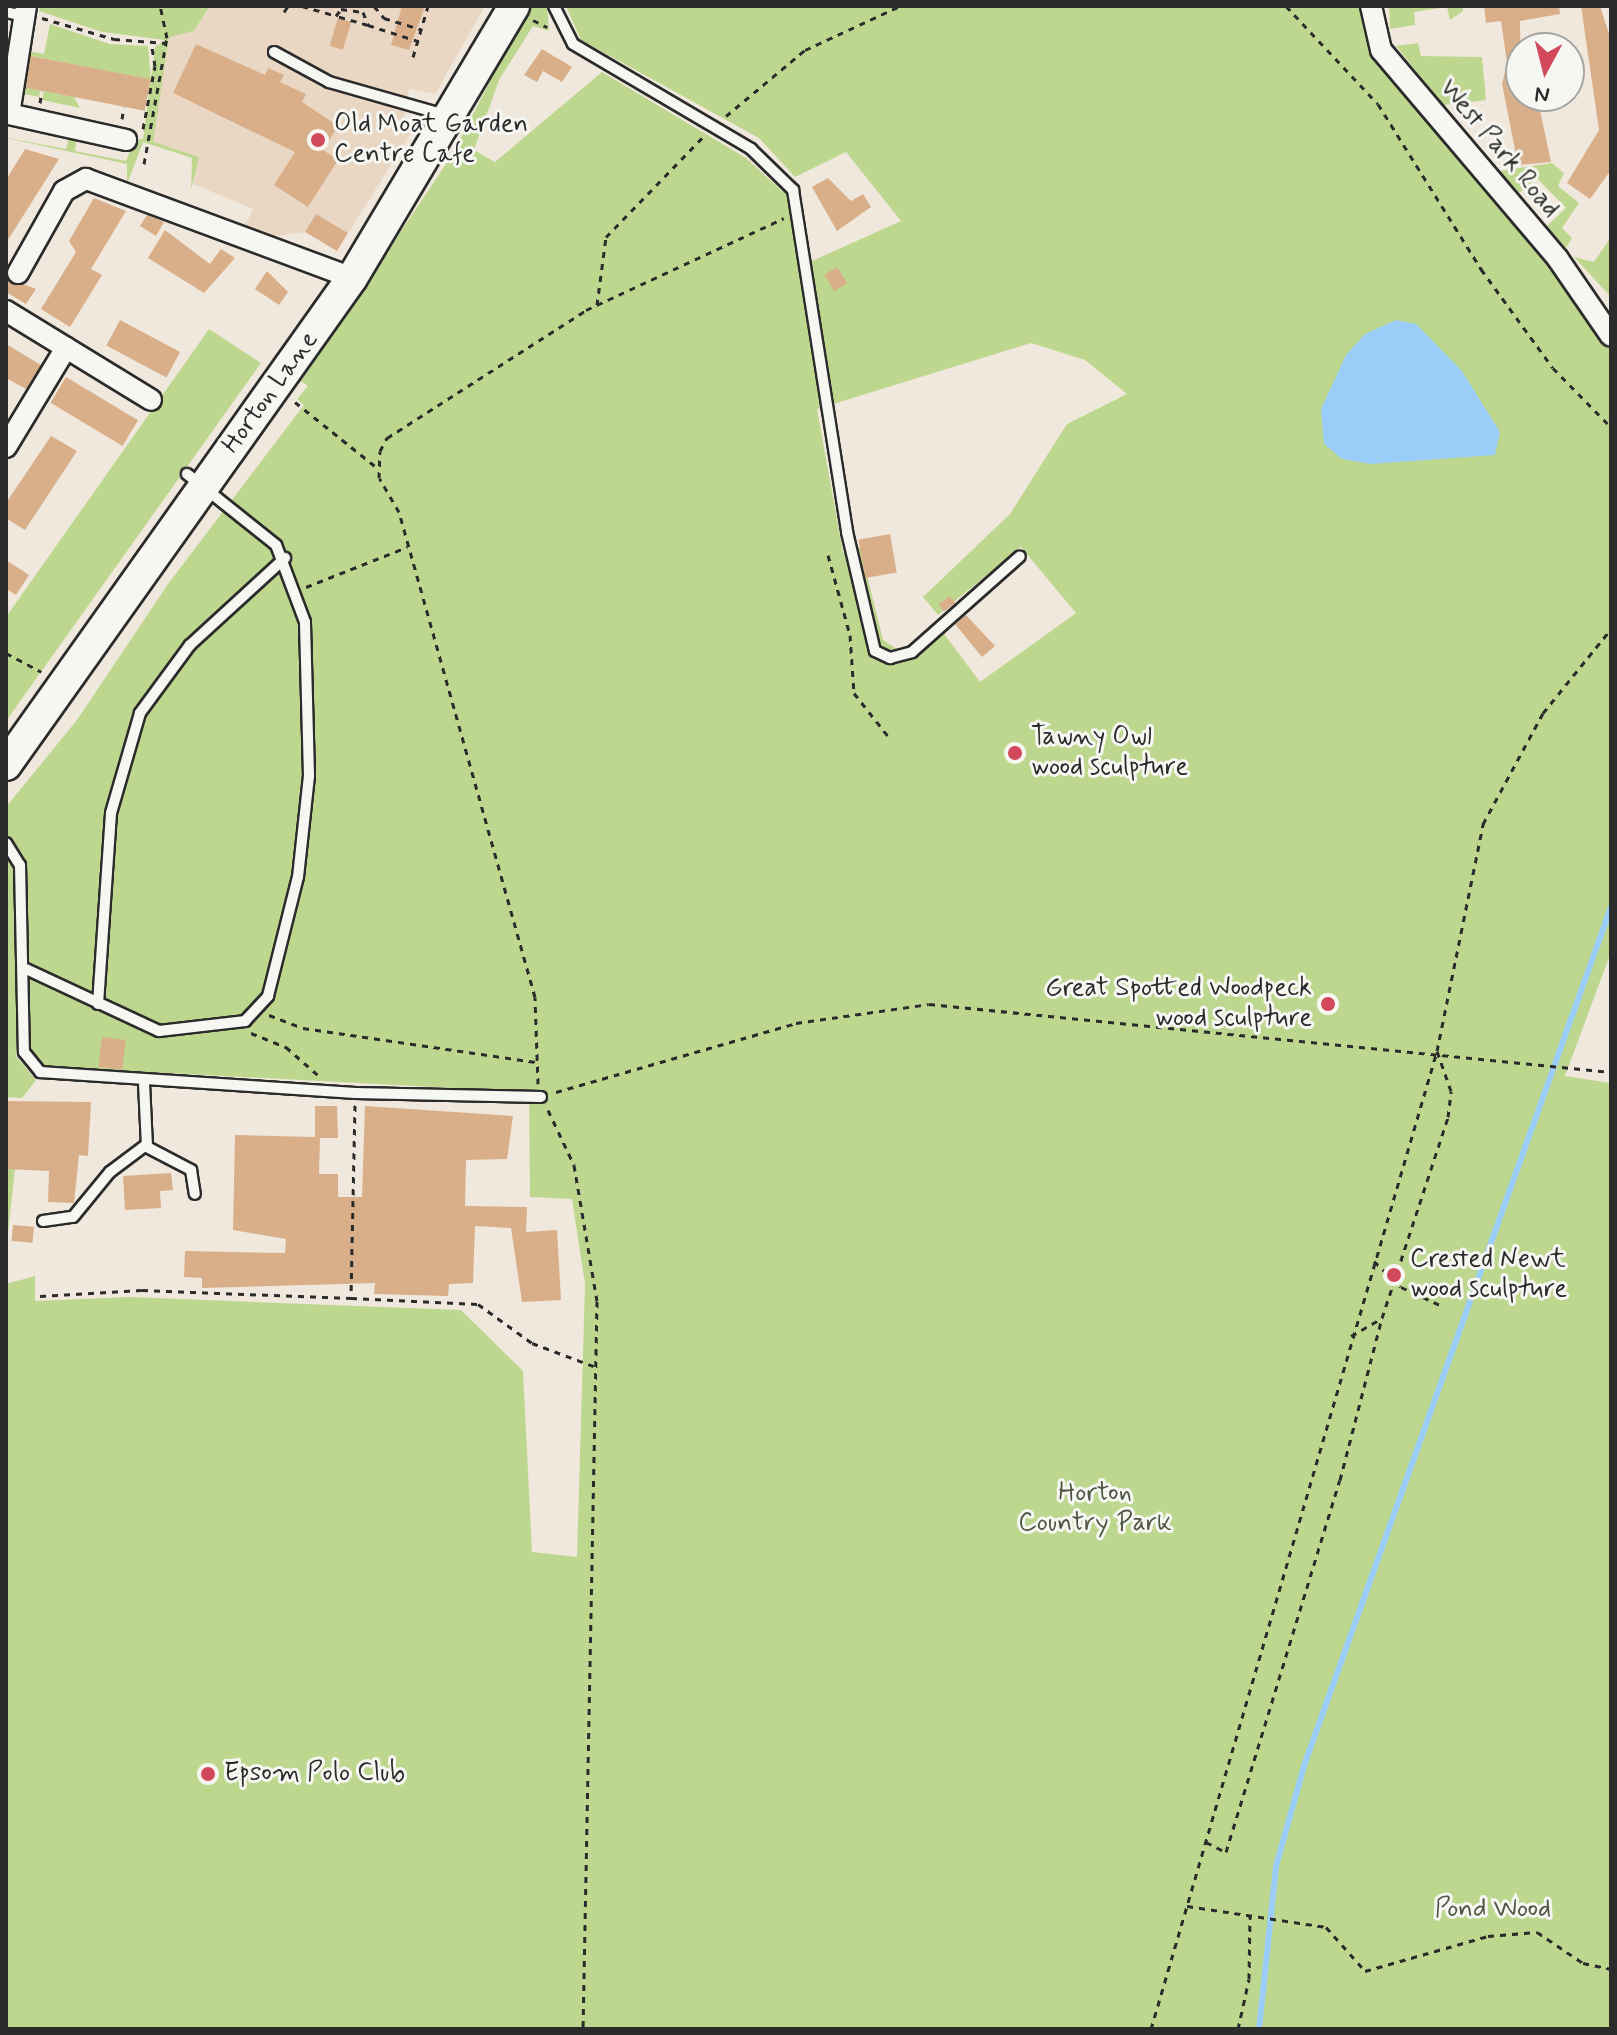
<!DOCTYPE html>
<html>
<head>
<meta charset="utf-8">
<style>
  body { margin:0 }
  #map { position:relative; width:1617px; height:2035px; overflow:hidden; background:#f0e8dd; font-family:Mynerve,sans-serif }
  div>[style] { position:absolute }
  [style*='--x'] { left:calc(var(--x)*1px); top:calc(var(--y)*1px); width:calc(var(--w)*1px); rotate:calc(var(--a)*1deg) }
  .built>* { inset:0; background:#e9d7c4 }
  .green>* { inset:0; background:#bed78e }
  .water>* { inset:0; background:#9acdf7 }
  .stream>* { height:6px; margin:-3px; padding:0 3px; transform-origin:3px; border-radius:3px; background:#9acdf7 }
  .building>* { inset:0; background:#d8af89; transform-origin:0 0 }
  .path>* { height:3px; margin-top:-1.5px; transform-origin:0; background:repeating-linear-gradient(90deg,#2b2b2b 0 6px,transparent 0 12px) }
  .roads { filter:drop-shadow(2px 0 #2b2b2b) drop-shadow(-2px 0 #2b2b2b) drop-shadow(0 2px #2b2b2b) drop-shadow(0 -2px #2b2b2b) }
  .lane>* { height:10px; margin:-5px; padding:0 5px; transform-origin:5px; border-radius:5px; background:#f6f6f2 }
  .street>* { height:20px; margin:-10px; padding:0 10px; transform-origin:10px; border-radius:10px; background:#f6f6f2 }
  .secondary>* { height:30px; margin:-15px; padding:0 15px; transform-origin:15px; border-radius:15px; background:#f6f6f2 }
  .dots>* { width:22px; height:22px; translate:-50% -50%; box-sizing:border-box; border:4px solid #f6f6f2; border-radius:50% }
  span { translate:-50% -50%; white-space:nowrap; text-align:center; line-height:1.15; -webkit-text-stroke:6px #f6f6f2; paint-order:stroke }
  .poi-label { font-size:26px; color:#2b2b2b }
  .left { translate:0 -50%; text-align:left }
  .right { translate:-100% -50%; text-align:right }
  .street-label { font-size:26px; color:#2b2b2b }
  .park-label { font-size:26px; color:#505644 }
  .frame { position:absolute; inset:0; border:8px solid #2b2b2b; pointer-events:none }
  .north { position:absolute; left:1505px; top:32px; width:80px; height:80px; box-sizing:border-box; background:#f6f6f2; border:2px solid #a5a5a2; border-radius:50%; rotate:187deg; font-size:22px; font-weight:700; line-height:32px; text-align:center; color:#2b2b2b }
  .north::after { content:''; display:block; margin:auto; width:28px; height:36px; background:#d1495b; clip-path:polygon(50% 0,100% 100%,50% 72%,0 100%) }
</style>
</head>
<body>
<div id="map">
  <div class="built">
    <div style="clip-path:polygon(211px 6px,485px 6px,435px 94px,409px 89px,403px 124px,411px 133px,337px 251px,306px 232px,269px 237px,245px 226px,253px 209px,193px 184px,198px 157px,152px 142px,169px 36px,194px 31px)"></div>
  </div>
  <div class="green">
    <div style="clip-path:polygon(41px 6px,210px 6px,194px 31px,169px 37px,153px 142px,199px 157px,191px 190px,192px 158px,143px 142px,127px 184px,127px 164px,6px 138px,6px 125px,8px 138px,66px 149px,69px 137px,77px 138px,75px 151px,126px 161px,135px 139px,143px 139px,155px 47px,165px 40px,102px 32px,39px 11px)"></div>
    <div style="clip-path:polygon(evenodd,529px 6px,547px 6px,549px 31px,533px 26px,499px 80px,474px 150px,495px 162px,602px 72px,746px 158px,783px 192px,796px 180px,812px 261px,901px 221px,846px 152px,795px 177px,759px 138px,581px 40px,566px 6px,1359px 6px,1386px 75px,1552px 263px,1611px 350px,1611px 952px,1565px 1076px,1611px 1083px,1611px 2029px,6px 2029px,6px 1284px,35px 1276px,35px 1301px,129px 1297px,461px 1310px,523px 1371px,532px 1552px,577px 1557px,585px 1284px,572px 1199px,530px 1197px,529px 1092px,129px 1071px,128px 1080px,40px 1067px,30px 1051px,15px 1055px,36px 1080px,22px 1098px,6px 1097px,6px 807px,77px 720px,168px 584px,304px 405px,297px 399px,308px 386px,301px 381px,452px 155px,529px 6px,1031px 343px,1085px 360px,1127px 394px,1067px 424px,1010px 514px,923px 597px,938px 615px,1021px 547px,1076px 613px,980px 682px,942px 631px,914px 660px,883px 640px,860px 547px,843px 553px,817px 409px,1031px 343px)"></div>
    <div style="clip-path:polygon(1389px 6px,1463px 6px,1463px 11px,1450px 20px,1447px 7px,1414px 12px,1415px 25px,1390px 29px)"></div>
    <div style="clip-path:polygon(50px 24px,110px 44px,148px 46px,151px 80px,32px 56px,26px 87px,40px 90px,39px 97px,20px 93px,28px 51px,44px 54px)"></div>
    <div style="clip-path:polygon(1418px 43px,1421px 56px,1482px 57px,1486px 100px,1443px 105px,1396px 46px)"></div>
    <div style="clip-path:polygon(44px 91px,74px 97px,80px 108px,42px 100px)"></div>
    <div style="clip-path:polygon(1552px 163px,1564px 173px,1558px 186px,1579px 203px,1562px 228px,1572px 238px,1566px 248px,1547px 226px,1566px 208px,1537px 178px,1519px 193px,1500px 171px)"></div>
    <div style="clip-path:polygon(1611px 237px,1611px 294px,1609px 295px,1574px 257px,1594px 262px)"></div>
    <div style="clip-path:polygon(209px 329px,261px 363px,6px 721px,6px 617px)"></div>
    <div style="clip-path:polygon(6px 1169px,15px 1169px,6px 1252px)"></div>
  </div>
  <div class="water">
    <div style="clip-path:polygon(1396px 320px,1416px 324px,1462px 371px,1500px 432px,1495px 455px,1371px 464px,1342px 459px,1324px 444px,1321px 409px,1346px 355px,1365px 334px)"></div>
  </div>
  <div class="stream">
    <div style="--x:1259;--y:2029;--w:164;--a:-84"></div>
    <div style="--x:1276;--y:1866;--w:107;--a:-74.3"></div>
    <div style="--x:1305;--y:1763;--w:909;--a:-70.33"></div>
  </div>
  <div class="building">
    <div style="clip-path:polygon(402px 6px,425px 6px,409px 50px,391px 45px)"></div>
    <div style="clip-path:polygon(1484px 6px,1559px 6px,1560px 14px,1520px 21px,1521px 96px,1537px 96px,1551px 162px,1518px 165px,1502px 84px,1507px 63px,1501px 21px,1486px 23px)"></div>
    <div style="clip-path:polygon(1581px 6px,1600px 6px,1611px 40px,1611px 170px,1590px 199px,1567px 183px,1599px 130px)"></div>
    <div style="left:338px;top:18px;width:14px;height:29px;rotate:17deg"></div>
    <div style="clip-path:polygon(196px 44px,265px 75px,268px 68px,284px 75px,280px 82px,306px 94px,302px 102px,338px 126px,323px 150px,338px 160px,308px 207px,274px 185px,295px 152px,173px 93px)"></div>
    <div style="clip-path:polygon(542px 49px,572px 67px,562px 82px,543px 71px,537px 82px,524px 75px)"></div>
    <div style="left:31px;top:56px;width:122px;height:32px;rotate:11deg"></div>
    <div style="clip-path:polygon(25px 149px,59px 159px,6px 243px,6px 180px)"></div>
    <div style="clip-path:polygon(828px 178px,851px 201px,863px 194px,871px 207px,837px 231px,812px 187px)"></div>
    <div style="clip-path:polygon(94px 198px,126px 211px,91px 269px,102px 275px,70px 327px,41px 309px,76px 252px,69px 241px)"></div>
    <div style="left:316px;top:214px;width:37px;height:21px;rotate:31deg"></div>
    <div style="clip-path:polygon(147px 215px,164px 222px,156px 236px,140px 226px)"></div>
    <div style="clip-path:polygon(165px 230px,210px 264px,221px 249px,235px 258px,204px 293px,148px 258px)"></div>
    <div style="left:837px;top:267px;width:19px;height:15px;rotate:58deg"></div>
    <div style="clip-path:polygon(267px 271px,288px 292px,279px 305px,255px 289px)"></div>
    <div style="clip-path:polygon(6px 277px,36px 289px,26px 304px,6px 292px)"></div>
    <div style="left:120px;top:320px;width:68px;height:29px;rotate:28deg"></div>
    <div style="clip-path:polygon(6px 344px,41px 365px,26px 389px,6px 378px)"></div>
    <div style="left:66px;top:377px;width:84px;height:30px;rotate:31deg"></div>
    <div style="clip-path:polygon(51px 436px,77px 451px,25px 530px,6px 518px,6px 503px)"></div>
    <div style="left:890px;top:534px;width:39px;height:32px;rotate:80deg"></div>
    <div style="clip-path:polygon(6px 560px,29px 575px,16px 595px,6px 589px)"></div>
    <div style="left:950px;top:596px;width:9px;height:14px;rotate:54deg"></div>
    <div style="clip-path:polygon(966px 615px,995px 646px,982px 657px,955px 624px)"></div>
    <div style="left:102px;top:1037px;width:24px;height:30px;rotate:7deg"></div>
    <div style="clip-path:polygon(6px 1101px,91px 1102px,88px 1156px,79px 1155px,74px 1203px,48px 1202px,49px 1171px,6px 1169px)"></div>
    <div style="clip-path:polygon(315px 1106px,337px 1106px,338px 1138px,320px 1138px,319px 1174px,338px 1174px,338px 1197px,362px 1197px,365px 1106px,513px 1116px,507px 1159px,466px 1160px,465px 1206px,527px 1207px,526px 1232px,557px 1230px,561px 1300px,522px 1302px,511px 1228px,475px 1226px,473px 1283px,449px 1284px,448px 1296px,374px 1294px,375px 1283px,202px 1288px,202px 1278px,184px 1277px,185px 1251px,285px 1253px,286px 1239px,233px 1230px,235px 1135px,315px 1137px)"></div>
    <div style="clip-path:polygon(171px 1173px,173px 1190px,160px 1191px,161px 1208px,125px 1210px,123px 1176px)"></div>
    <div style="left:13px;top:1225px;width:21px;height:16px;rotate:5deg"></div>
  </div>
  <div class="path">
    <div style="--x:302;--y:6;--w:35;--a:16"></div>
    <div style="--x:374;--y:6;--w:16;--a:50"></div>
    <div style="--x:384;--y:18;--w:39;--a:17"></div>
    <div style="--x:1286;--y:6;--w:134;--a:46.8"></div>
    <div style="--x:1378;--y:104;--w:195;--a:58"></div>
    <div style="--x:1481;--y:269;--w:122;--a:54"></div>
    <div style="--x:1553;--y:368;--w:83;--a:45.5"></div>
    <div style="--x:341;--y:9;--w:22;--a:8"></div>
    <div style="--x:363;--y:12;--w:14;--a:69"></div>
    <div style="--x:368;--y:25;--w:33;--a:-164"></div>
    <div style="--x:336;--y:16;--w:9;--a:-54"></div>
    <div style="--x:284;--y:12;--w:7;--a:-56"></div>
    <div style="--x:42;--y:18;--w:75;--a:16.3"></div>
    <div style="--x:114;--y:39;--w:52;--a:4.4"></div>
    <div style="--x:533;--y:20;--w:16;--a:27"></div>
    <div style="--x:368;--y:25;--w:52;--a:17.7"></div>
    <div style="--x:413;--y:57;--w:53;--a:-73.6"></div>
    <div style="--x:40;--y:103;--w:12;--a:-81"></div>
    <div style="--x:726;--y:116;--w:103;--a:-39.9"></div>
    <div style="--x:805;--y:50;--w:105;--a:-24.9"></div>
    <div style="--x:122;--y:119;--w:12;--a:-81"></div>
    <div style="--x:143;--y:129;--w:64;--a:-79.2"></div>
    <div style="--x:155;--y:66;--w:24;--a:-99"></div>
    <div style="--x:144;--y:164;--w:128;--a:-79.7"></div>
    <div style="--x:167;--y:38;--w:33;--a:-102"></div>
    <div style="--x:597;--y:305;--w:69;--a:-82.5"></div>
    <div style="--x:606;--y:237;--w:138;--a:-45.9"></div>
    <div style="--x:295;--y:402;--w:104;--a:38.7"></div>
    <div style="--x:828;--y:555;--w:83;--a:74.6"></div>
    <div style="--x:850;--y:635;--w:58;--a:86.1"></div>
    <div style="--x:854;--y:693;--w:55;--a:51.7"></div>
    <div style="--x:306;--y:587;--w:109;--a:-21.6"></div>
    <div style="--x:6;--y:653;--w:40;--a:28"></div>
    <div style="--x:269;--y:1015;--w:36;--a:21"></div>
    <div style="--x:303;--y:1028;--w:235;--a:8.3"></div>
    <div style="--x:251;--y:1033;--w:38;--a:22"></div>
    <div style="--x:286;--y:1047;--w:43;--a:41.2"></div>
    <div style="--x:538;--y:1084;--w:87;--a:-92"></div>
    <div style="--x:535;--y:997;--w:504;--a:-105.66"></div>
    <div style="--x:399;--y:512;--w:39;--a:-120"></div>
    <div style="--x:379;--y:478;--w:27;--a:-88"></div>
    <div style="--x:380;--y:451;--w:15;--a:-62"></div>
    <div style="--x:387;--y:438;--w:237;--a:-32.7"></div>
    <div style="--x:586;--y:310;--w:218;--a:-24.9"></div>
    <div style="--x:556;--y:1092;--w:250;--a:-16"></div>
    <div style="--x:796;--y:1023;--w:134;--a:-8.1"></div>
    <div style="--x:929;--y:1004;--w:685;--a:5.69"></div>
    <div style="--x:355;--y:1105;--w:193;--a:91.2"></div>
    <div style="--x:351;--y:1298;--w:127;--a:2.7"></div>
    <div style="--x:478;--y:1304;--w:67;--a:35.8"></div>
    <div style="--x:532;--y:1343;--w:68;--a:20.6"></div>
    <div style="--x:548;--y:1110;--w:61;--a:64.7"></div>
    <div style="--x:574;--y:1165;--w:138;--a:80.4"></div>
    <div style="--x:597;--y:1301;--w:728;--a:91.1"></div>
    <div style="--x:1374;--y:1261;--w:37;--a:44"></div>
    <div style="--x:1401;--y:1287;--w:45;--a:24.9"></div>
    <div style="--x:40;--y:1296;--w:102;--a:-3.4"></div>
    <div style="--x:142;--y:1290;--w:209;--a:2.2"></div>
    <div style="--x:1351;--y:1336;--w:36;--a:-30"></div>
    <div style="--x:1382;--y:1318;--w:212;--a:-71.8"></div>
    <div style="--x:1448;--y:1117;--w:26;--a:-83"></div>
    <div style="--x:1451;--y:1091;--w:42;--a:-109.3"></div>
    <div style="--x:1206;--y:1842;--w:22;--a:27"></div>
    <div style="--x:1226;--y:1852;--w:389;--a:-73"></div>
    <div style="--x:1340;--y:1480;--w:167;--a:-75.5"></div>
    <div style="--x:1187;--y:1906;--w:141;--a:8.6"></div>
    <div style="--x:1326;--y:1927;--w:59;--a:48.4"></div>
    <div style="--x:1365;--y:1971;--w:128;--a:-15.9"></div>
    <div style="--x:1488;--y:1936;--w:49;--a:-4.7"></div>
    <div style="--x:1537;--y:1932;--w:55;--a:34"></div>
    <div style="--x:1583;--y:1963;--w:29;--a:12"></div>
    <div style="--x:1151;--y:2029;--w:1019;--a:-73.7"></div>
    <div style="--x:1437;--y:1051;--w:232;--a:-78.5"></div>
    <div style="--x:1483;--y:824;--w:126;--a:-61.6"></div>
    <div style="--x:1543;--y:713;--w:108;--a:-51"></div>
    <div style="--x:1238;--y:2029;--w:51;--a:-77.6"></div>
    <div style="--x:1249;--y:1979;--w:64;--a:-89.1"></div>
  </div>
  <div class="roads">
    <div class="lane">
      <div style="--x:554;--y:6;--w:42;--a:63.4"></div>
      <div style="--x:573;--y:44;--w:207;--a:30.5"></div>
      <div style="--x:751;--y:149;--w:59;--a:44.3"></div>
      <div style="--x:793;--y:190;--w:346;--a:81"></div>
      <div style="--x:847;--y:532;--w:122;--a:76.8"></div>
      <div style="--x:875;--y:651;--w:17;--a:25"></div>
      <div style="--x:890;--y:658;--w:23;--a:-15"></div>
      <div style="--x:912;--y:652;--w:144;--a:-41.6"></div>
      <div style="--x:6;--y:12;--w:18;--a:13"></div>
      <div style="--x:274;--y:52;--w:63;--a:28.6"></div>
      <div style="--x:329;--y:82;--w:121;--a:15.9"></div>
      <div style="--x:6;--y:843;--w:26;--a:58"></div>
      <div style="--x:20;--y:865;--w:187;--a:88.8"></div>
      <div style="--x:24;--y:1052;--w:26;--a:51"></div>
      <div style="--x:40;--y:1072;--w:316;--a:3.8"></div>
      <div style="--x:355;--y:1093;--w:186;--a:1.2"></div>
      <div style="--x:26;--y:969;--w:147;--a:25"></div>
      <div style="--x:159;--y:1031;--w:87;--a:-6.6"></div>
      <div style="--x:245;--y:1021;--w:34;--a:-47"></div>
      <div style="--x:268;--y:996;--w:123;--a:-75.9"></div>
      <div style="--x:298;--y:877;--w:102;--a:-83.8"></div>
      <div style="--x:309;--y:776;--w:154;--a:-91.5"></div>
      <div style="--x:305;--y:622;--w:82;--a:-110.6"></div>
      <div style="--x:276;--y:545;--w:114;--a:-141.4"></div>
      <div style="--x:98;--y:1004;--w:191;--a:-86.1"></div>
      <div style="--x:111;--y:813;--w:104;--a:-73.8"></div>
      <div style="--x:140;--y:713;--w:84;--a:-53.7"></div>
      <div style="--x:190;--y:645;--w:129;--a:-42.5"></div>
      <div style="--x:144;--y:1083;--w:64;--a:87.3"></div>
      <div style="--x:147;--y:1147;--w:50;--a:27.6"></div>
      <div style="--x:191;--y:1170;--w:24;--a:81"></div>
      <div style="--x:43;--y:1221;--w:30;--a:-8"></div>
      <div style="--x:73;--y:1217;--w:58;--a:-50.6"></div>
      <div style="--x:110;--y:1172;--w:45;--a:-36.9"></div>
    </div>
    <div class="street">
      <div style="--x:26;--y:6;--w:109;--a:98.9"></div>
      <div style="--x:9;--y:114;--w:120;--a:12.5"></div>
      <div style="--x:1371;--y:6;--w:45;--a:77.2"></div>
      <div style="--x:1381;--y:50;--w:274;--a:49.7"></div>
      <div style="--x:1558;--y:259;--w:93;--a:55.5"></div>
      <div style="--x:18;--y:273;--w:94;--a:-60.7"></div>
      <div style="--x:64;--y:191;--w:25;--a:-29"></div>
      <div style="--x:86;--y:179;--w:284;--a:20.4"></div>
      <div style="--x:6;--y:311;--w:170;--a:31.5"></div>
      <div style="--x:6;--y:447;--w:116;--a:-58.8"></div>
    </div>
    <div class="secondary">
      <div style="--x:6;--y:765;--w:597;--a:-54.61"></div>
      <div style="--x:352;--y:278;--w:317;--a:-59.2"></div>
    </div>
  </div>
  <div class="dots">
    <div style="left:318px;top:140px;background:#d1495b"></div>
    <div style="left:1015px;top:753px;background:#d1495b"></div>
    <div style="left:1328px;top:1004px;background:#d1495b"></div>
    <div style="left:1394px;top:1275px;background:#d1495b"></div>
    <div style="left:208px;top:1774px;background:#d1495b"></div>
  </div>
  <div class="poi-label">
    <span class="left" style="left:334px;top:140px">Old Moat Garden<br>Centre Cafe</span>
    <span class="left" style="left:1031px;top:753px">Tawny Owl<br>wood sculpture</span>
    <span class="right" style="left:1312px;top:1004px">Great Spotted Woodpeck<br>wood sculpture</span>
    <span class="left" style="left:1410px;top:1275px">Crested Newt<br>wood sculpture</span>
    <span class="left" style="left:224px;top:1774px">Epsom Polo Club</span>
  </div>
  <div class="street-label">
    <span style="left:1499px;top:149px;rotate:50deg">West Park Road</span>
    <span style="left:271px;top:393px;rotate:-54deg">Horton Lane</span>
  </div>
  <div class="park-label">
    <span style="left:1095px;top:1509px">Horton<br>Country Park</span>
    <span style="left:1493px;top:1910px">Pond Wood</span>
  </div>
  <div class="frame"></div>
  <div class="north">N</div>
</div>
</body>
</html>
